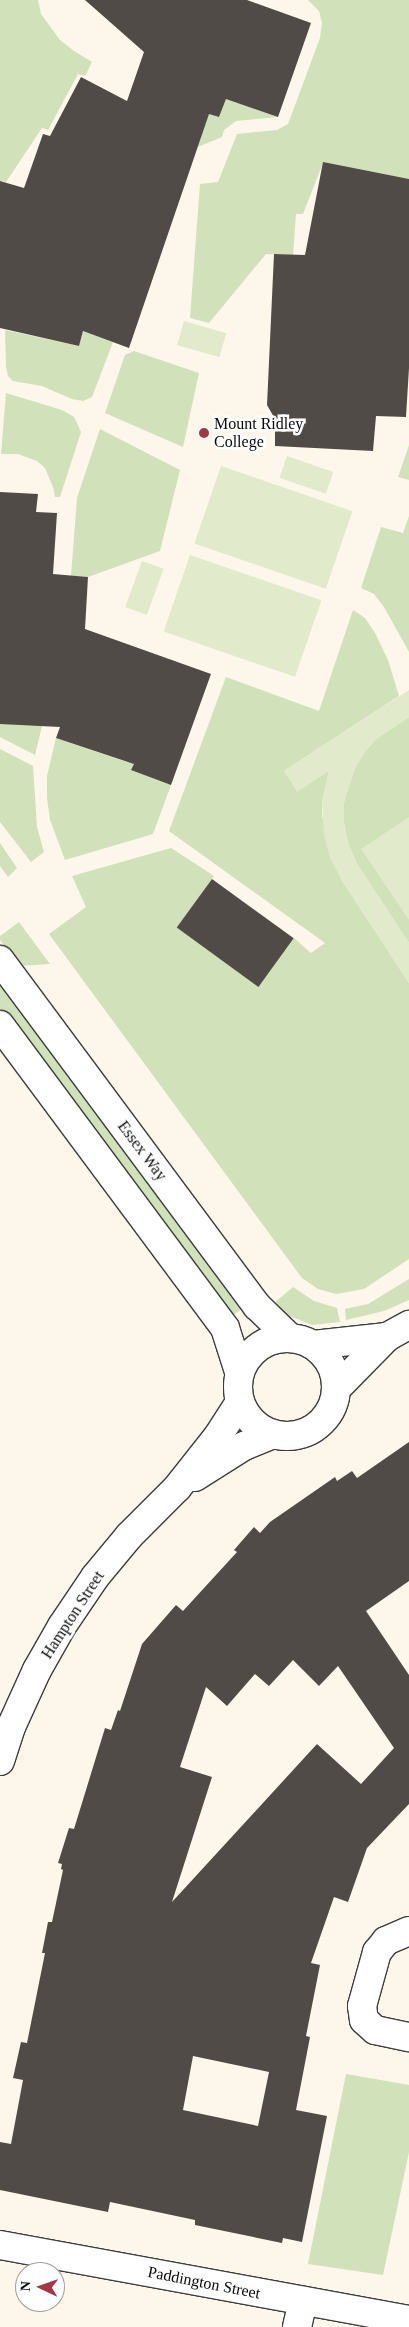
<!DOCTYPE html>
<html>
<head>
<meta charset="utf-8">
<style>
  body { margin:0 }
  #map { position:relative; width:409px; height:2327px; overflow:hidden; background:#fcf7ea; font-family:"Times New Roman",serif }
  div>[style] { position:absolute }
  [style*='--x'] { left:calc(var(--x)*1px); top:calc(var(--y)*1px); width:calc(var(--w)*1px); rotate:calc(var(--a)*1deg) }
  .green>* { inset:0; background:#d1e1b9; transform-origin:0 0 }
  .pitch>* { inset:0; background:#e1eaca; transform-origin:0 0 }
  .building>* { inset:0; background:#514b48; transform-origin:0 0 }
  .roads { filter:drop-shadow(1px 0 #3d3d3d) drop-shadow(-1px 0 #3d3d3d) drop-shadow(0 1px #3d3d3d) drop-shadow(0 -1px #3d3d3d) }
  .minor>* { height:28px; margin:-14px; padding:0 14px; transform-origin:14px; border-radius:14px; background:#fff }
  .minor>.ring { margin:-14px; padding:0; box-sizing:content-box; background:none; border:28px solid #fff; border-radius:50% }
  .dots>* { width:14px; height:14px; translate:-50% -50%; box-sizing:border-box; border:2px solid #fff; border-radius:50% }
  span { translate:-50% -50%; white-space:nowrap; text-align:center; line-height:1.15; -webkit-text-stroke:5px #fff; paint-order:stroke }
  .poi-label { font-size:16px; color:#0a0a0a }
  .left { translate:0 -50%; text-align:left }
  .street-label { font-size:16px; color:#0a0a0a }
  .north { position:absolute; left:15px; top:2262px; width:50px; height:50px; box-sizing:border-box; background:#fff; border:1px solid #9d9d9d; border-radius:50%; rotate:273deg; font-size:14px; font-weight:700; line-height:20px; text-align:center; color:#0a0a0a }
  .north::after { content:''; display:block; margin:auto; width:18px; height:22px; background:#a63643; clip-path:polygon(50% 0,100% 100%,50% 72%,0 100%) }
</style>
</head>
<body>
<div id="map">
  <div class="green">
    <div style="clip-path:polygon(0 0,38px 0,41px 14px,60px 40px,74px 51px,92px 62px,85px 76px,78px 74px,48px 130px,42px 128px,6px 182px,0 181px)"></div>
    <div style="clip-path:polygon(308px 0,409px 0,409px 179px,323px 163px,303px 214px,296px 214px,293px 255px,266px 254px,209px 323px,190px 318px,200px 184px,218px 182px,237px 134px,277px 130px,288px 124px,320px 38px,322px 23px,319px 11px)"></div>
    <div style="clip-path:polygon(226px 99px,278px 117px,236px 121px,224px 130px,222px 137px,198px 147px,208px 113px,219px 117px)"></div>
    <div style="clip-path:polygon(5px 330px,79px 346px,83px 331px,113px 342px,92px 397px,83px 401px,72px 399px,42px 386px,13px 381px,8px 376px,6px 367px)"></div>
    <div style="clip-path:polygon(134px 351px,199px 373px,183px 447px,105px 413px,125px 355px)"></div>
    <div style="clip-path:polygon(6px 393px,62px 410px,74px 417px,77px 423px,81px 432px,60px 497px,55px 497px,53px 487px,45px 468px,37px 461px,18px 454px,1px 454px)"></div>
    <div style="clip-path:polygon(100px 429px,180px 470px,160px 551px,88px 577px,71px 576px,77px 498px)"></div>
    <div style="clip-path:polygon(409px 445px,409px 480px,398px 477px)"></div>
    <div style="clip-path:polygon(409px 516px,409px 652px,384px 607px,374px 594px,361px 588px,381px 527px,403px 533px)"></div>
    <div style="clip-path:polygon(353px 610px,365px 618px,375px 633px,388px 660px,399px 696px,284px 771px,329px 771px,322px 802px,322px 816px,341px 879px,409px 983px,409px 1259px,364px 1289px,336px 1294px,318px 1289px,302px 1278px,49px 934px,86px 907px,72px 876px,171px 848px,214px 876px,178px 928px,259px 986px,294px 938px,311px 953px,325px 943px,169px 831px,226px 677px,319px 711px)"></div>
    <div style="clip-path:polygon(409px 717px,409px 943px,357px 864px,348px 843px,344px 823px,344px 802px,354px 770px,363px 754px,376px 739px)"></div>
    <div style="clip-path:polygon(43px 722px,35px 755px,0 737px,0 724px)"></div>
    <div style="clip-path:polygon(56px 738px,127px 762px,143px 738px,132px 770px,171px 785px,153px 834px,65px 860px,50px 820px,47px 798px,47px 776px)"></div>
    <div style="clip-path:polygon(0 749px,33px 766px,37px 827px,44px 852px,31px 862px,0 822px)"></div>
    <div style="clip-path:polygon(0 843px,17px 868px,8px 877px,0 866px)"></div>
    <div style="clip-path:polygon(19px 922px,50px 964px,19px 966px,0 940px,0 936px)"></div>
    <div style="left:0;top:984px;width:405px;height:17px;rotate:53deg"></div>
    <div style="clip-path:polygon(409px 1279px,409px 1300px,384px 1311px,346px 1320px,345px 1309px,368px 1304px)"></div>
    <div style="clip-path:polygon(293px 1287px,314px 1301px,337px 1308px,340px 1322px,312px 1325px,285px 1314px,273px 1304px)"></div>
    <div style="clip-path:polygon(346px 2074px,409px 2085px,409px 2152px,383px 2275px,308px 2264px)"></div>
  </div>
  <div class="pitch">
    <div style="left:184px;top:321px;width:44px;height:25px;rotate:16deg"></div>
    <div style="left:287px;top:456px;width:49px;height:23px;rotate:19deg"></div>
    <div style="left:221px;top:466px;width:139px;height:82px;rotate:19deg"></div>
    <div style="left:190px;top:555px;width:139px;height:81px;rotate:19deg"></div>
    <div style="left:142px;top:561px;width:23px;height:49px;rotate:20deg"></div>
    <div style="clip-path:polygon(409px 690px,409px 717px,376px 739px,363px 754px,354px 770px,344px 802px,344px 823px,348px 843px,357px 864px,409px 943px,409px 983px,341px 879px,330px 858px,324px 835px,322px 802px,329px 771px,297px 792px,284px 771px)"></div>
    <div style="clip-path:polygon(409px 817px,409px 920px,361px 849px)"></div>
  </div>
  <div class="building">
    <div style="clip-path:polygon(85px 0,247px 0,311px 23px,278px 117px,226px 99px,219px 117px,209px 114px,129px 348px,83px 331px,79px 346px,0 328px,0 181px,24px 188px,43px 134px,50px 136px,81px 77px,127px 101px,144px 52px)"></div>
    <div style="clip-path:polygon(323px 162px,409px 179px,409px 368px,406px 417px,376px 416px,373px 451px,275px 446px,275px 419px,267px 405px,274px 254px,305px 255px)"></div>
    <div style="clip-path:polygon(0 492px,38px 494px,36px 512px,57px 513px,53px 574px,88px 577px,85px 629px,211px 674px,171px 785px,131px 770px,134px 764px,56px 738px,60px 727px,0 724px)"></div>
    <div style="left:212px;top:879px;width:101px;height:60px;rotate:36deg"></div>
    <div style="clip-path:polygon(evenodd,409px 1442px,409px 1581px,366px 1611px,409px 1675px,409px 1804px,367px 1848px,348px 1902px,334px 1897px,311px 1963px,320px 1965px,306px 2036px,310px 2037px,296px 2110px,327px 2116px,302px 2242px,283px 2238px,282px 2243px,195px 2225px,195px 2220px,110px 2202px,108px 2212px,0 2190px,0 2142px,11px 2144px,23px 2080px,13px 2078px,21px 2042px,27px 2043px,45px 1953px,42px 1953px,48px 1922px,52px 1922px,63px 1870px,61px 1869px,62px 1864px,58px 1863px,69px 1828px,74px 1829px,105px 1728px,111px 1730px,118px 1710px,120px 1711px,142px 1644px,176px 1605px,183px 1611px,237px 1552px,234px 1550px,254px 1527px,260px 1533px,270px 1522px,335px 1477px,337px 1481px,352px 1471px,357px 1478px,409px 1442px,293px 1660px,319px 1686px,338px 1666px,394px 1748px,361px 1784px,317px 1744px,172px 1902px,212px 1777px,180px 1767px,206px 1687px,227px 1706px,255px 1674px,269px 1686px,293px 1660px,409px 1442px,193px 2056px,269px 2072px,258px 2126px,183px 2110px,193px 2056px)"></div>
  </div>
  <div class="roads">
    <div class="minor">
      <div style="--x:0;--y:960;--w:431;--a:53.4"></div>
      <div style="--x:257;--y:1306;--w:45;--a:44.1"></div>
      <div style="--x:0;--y:1025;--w:377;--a:53.4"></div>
      <div style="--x:225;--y:1328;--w:46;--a:72.3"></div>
      <div class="ring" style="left:238px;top:1338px;width:70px;height:70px"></div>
      <div style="--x:313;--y:1345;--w:74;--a:-6.2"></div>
      <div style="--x:336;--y:1389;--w:73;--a:-45.6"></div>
      <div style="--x:387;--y:1337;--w:25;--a:-29"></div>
      <div style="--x:195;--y:1477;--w:58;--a:-32.3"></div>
      <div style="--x:244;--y:1446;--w:31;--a:-22"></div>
      <div style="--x:0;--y:1761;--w:36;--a:-72"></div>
      <div style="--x:11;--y:1727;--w:63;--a:-65.5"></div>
      <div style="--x:37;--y:1670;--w:51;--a:-60.4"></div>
      <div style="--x:62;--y:1626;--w:59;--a:-56"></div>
      <div style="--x:95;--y:1577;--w:53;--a:-50.3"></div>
      <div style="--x:129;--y:1536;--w:68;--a:-45"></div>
      <div style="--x:177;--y:1488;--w:66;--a:-51.7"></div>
      <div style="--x:218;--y:1436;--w:40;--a:-57.1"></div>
      <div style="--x:409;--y:1931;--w:25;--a:157"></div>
      <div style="--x:386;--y:1941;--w:14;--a:129"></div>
      <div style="--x:377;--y:1952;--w:56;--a:105.5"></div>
      <div style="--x:362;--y:2006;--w:14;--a:82"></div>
      <div style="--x:364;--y:2020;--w:15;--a:42"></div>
      <div style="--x:375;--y:2030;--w:35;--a:12"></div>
      <div style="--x:0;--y:2245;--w:416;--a:10.4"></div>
      <div style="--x:297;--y:2327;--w:27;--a:-77"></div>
    </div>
  </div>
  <div class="dots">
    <div style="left:204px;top:433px;background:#a63643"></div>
  </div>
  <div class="poi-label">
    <span class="left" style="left:214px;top:433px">Mount Ridley<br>College</span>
  </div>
  <div class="street-label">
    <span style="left:142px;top:1151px;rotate:53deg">Essex Way</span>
    <span style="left:73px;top:1615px;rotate:-57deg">Hampton Street</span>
    <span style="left:204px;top:2283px;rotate:11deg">Paddington Street</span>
  </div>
  <div class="north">N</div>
</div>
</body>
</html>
